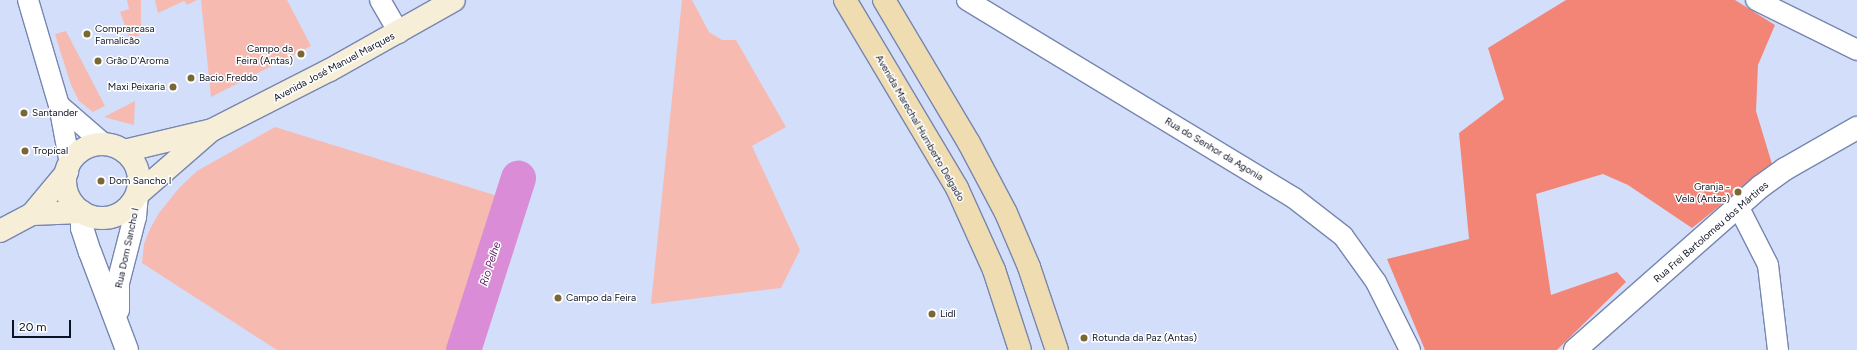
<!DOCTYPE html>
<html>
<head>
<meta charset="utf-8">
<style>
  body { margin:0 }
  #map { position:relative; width:1857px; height:350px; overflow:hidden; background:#d3defa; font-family:Figtree,sans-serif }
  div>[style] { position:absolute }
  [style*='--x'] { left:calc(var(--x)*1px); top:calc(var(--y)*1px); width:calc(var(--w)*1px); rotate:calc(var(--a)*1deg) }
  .green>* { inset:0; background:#f6bab1 }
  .forest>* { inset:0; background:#f38577 }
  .river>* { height:35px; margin:-17.5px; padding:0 17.5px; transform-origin:17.5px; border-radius:17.5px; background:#da8cd7 }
  .roads { filter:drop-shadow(1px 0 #7686b0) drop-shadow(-1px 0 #7686b0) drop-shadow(0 1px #7686b0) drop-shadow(0 -1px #7686b0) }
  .minor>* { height:20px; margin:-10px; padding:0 10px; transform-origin:10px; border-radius:10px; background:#fff }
  .tertiary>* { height:22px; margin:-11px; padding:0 11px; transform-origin:11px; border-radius:11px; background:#fff }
  .secondary>* { height:22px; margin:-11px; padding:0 11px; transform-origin:11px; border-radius:11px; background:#f7eed8 }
  .secondary>.ring { margin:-11px; padding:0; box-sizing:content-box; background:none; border:22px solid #f7eed8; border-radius:50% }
  .primary>* { height:22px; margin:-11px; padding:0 11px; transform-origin:11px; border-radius:11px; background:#efddb1 }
  .dots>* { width:11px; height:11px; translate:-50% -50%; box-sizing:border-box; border:2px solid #fff; border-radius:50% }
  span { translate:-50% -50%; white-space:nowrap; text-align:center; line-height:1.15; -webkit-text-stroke:3px #fff; paint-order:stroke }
  .poi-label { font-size:10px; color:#0d1323 }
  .left { translate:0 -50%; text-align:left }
  .right { translate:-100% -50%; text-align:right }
  .street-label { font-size:10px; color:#0d1323 }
  .water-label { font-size:11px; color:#581158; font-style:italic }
  .scale { position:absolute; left:12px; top:320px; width:59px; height:18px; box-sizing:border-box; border:2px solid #0d1323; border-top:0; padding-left:5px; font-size:12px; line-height:14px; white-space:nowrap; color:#0d1323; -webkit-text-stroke:3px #fff; paint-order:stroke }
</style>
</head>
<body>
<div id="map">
  <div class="green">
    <div style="clip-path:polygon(127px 0,141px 0,141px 28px,139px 29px,139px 35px,130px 39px,120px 12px,129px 9px)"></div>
    <div style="clip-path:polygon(155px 0,197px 0,187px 5px,184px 1px,158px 13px)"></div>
    <div style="clip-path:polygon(201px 0,287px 0,311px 46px,211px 97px)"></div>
    <div style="clip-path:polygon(682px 0,692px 0,709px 32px,722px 40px,736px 40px,786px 127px,752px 146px,800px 250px,781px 288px,651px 304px)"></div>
    <div style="clip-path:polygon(66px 31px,105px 106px,93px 112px,79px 101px,71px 85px,55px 34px)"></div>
    <div style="clip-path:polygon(135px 101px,134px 125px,104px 117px)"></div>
    <div style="clip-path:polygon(275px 127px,504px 198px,454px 350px,277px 350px,142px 263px,144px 244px,150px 229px,159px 213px,180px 187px,197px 171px)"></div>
  </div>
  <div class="forest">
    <div style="clip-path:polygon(1566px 0,1735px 0,1775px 25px,1758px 65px,1756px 111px,1772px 164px,1692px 228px,1628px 185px,1603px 174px,1536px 194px,1551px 295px,1617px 272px,1626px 282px,1557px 350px,1425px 350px,1387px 259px,1469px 239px,1459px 133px,1504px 99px,1488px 48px)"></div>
  </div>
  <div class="river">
    <div style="--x:463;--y:350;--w:181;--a:-72.3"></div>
  </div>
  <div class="roads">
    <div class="minor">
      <div style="--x:28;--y:0;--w:109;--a:73.6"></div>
      <div style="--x:59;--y:105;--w:60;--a:79.4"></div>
      <div style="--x:380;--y:0;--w:38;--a:60"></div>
      <div style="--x:967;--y:0;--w:382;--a:31.2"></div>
      <div style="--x:1294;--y:198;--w:62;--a:37.8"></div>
      <div style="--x:1343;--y:236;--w:57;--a:54.3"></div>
      <div style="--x:1376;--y:282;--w:76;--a:63.4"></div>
      <div style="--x:1756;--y:0;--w:113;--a:26.3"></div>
      <div style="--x:59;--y:105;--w:60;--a:40.9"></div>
      <div style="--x:1738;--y:206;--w:66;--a:63"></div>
      <div style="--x:1768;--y:265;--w:86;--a:83.3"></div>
    </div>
    <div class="tertiary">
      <div style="--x:82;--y:212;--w:16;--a:90"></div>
      <div style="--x:82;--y:228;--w:25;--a:72"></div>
      <div style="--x:90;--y:252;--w:105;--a:69.3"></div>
      <div style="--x:118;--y:310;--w:27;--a:-90"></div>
      <div style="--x:118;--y:283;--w:68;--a:-75.6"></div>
      <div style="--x:135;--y:217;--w:22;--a:-85"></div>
      <div style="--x:1575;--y:350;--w:247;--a:-41.4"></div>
      <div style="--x:1760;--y:187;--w:31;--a:-36"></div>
      <div style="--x:1785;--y:169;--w:83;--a:-29.7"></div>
    </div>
    <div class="secondary">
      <div class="ring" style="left:65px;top:144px;width:52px;height:52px"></div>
      <div style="--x:124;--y:151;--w:90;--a:-13.4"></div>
      <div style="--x:212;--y:130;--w:132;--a:-27"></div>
      <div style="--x:330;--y:70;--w:142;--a:-29.4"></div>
      <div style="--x:137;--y:195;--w:94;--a:-41.1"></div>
      <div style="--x:32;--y:214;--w:50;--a:-2.3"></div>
      <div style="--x:0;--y:231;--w:36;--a:-28"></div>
      <div style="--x:32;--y:214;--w:55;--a:-50.2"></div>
    </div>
    <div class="primary">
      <div style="--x:845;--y:0;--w:219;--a:59.2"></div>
      <div style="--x:957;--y:188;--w:90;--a:65.7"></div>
      <div style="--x:994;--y:270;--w:84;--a:72"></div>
      <div style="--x:884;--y:0;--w:166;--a:59.3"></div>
      <div style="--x:969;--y:143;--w:79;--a:62.1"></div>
      <div style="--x:1006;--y:213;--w:59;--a:66.9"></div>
      <div style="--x:1029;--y:267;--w:88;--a:71.4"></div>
    </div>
  </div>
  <div class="dots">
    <div style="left:87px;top:34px;background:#7a6736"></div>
    <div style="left:301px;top:54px;background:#7a6736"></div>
    <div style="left:98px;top:61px;background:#7a6736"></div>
    <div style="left:191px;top:78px;background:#7a6736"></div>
    <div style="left:173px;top:87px;background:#7a6736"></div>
    <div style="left:24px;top:113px;background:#7a6736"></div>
    <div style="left:25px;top:151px;background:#7a6736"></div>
    <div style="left:101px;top:181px;background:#7a6736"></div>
    <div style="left:1738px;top:192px;background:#7a6736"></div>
    <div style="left:558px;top:298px;background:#7a6736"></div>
    <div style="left:932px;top:314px;background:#7a6736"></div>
    <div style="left:1084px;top:338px;background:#7a6736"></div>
  </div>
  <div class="poi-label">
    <span class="left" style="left:95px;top:34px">Comprarcasa<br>Famalicão</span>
    <span class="right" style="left:293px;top:54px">Campo da<br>Feira (Antas)</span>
    <span class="left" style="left:106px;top:61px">Grão D'Aroma</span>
    <span class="left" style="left:199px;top:78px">Bacio Freddo</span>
    <span class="right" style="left:165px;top:87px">Maxi Peixaria</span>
    <span class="left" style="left:32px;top:113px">Santander</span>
    <span class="left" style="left:33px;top:151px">Tropical</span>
    <span class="left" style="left:109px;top:181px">Dom Sancho I</span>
    <span class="right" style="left:1730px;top:192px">Granja -<br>Vela (Antas)</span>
    <span class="left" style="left:566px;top:298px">Campo da Feira</span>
    <span class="left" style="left:940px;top:314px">Lidl</span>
    <span class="left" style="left:1092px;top:338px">Rotunda da Paz (Antas)</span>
  </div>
  <div class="street-label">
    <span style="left:334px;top:67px;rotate:-28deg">Avenida José Manuel Marques</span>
    <span style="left:920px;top:128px;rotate:60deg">Avenida Marechal Humberto Delgado</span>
    <span style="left:1214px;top:149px;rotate:31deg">Rua do Senhor da Agonia</span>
    <span style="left:1711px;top:232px;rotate:-41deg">Rua Frei Bartolomeu dos Mártires</span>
    <span style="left:127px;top:248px;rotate:-78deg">Rua Dom Sancho I</span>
  </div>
  <div class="water-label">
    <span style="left:491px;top:264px;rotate:-72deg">Rio Pelhe</span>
  </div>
  <div class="scale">20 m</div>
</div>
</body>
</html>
